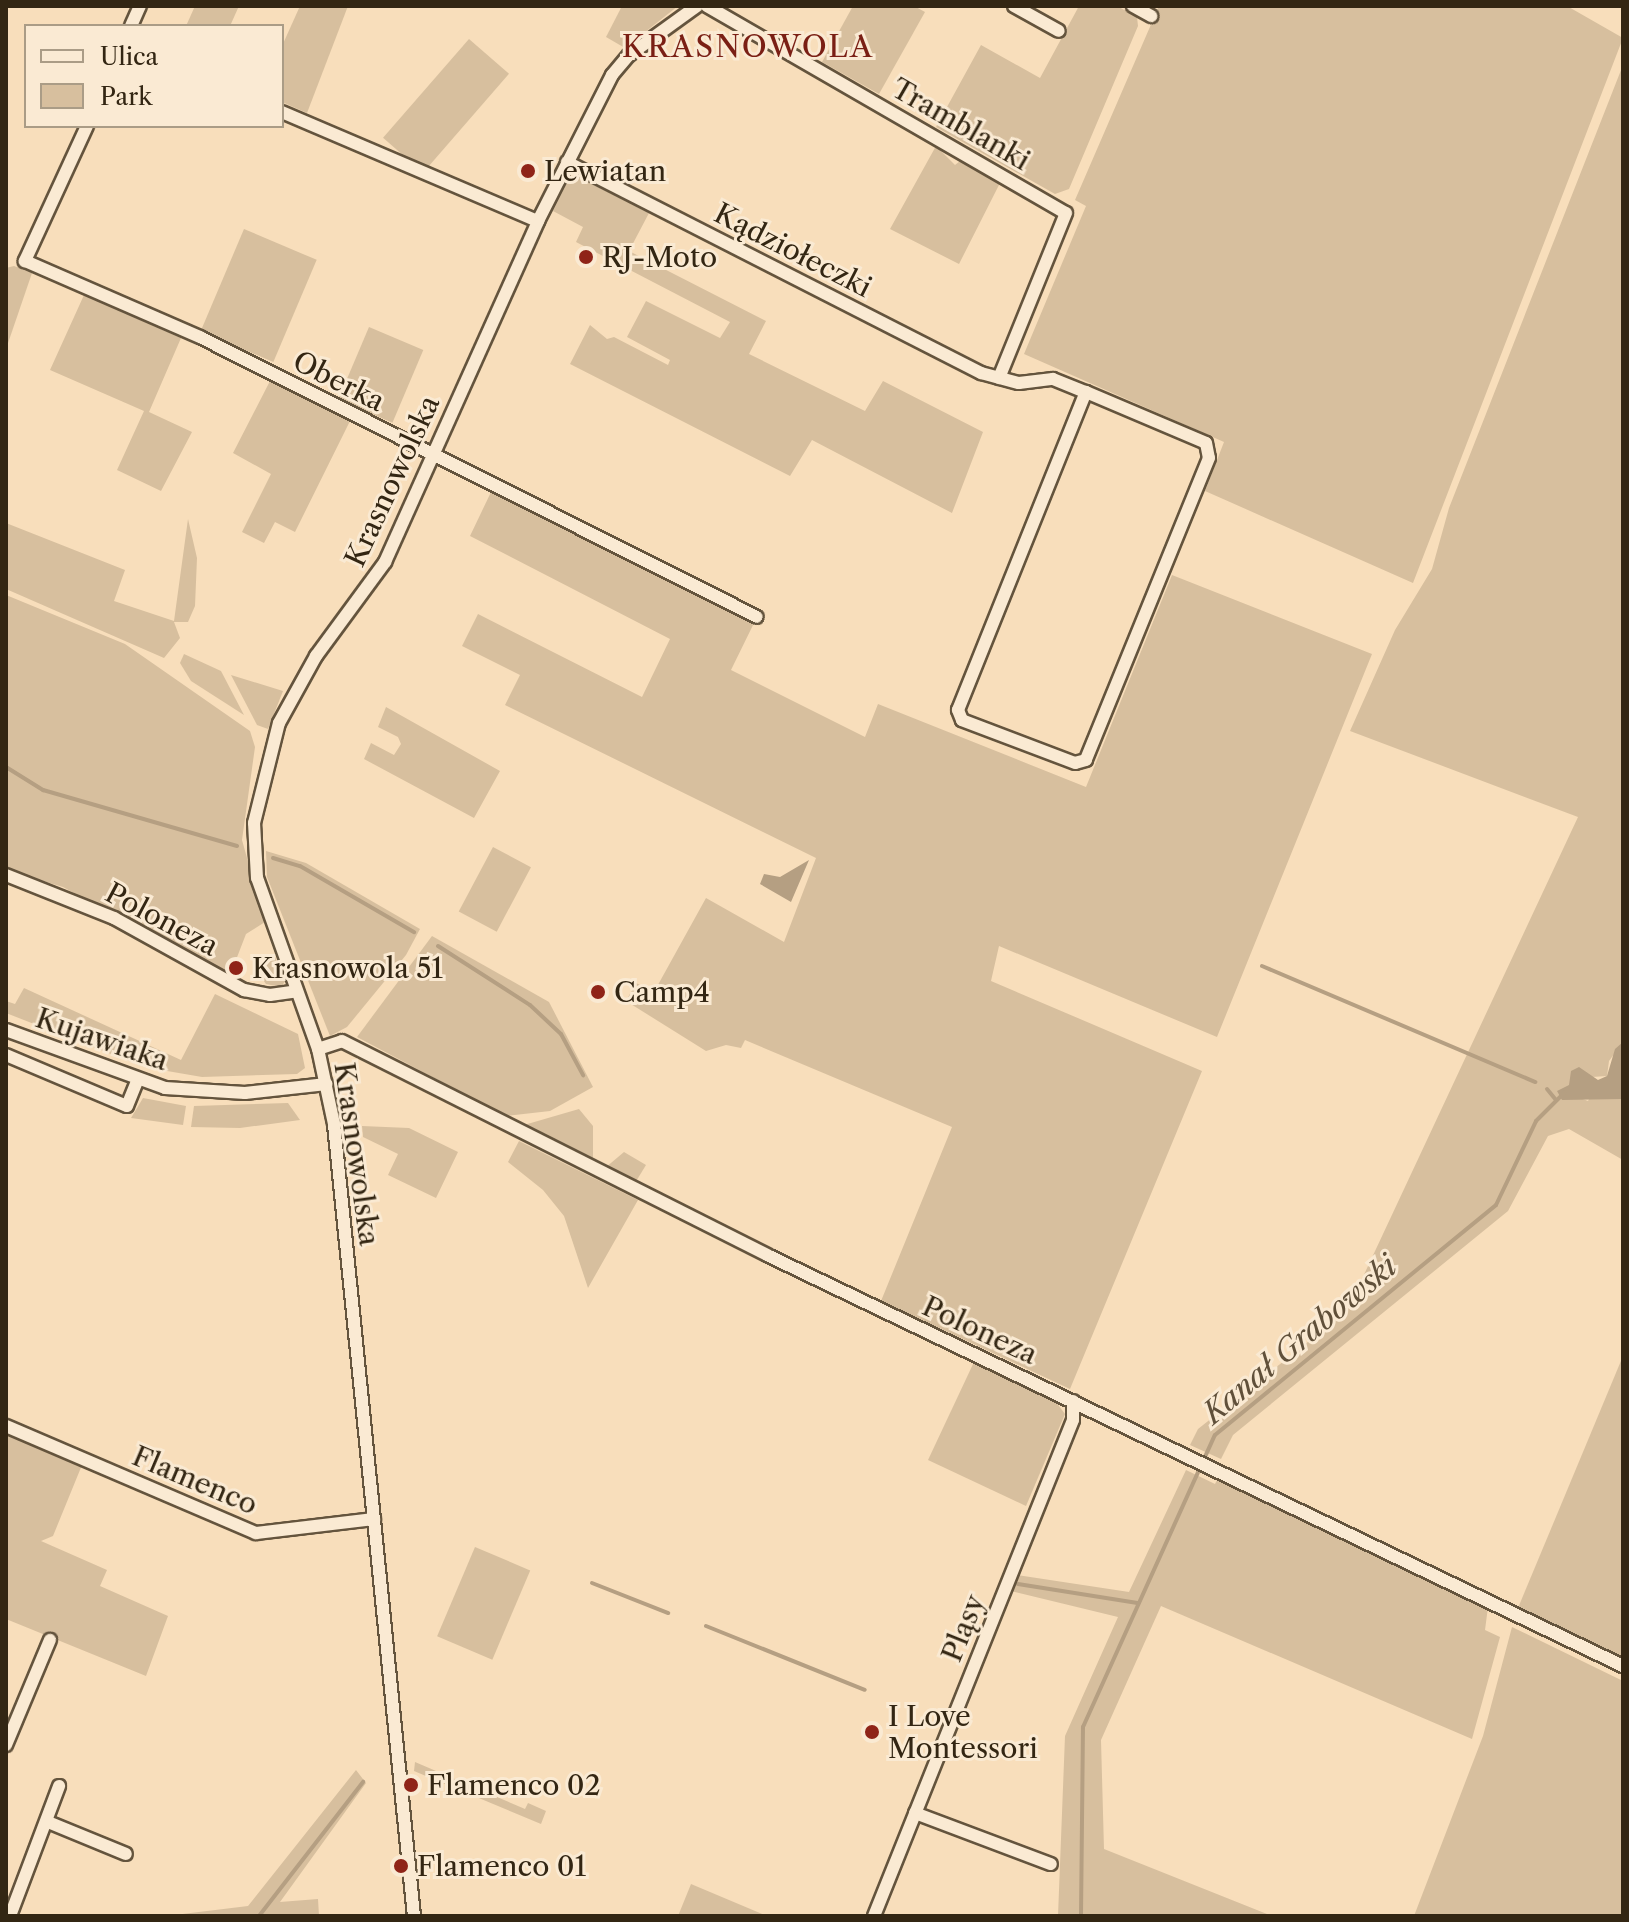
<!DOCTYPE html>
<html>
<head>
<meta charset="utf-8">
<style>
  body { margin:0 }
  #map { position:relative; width:1629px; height:1922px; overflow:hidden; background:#f8debb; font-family:"Libre Caslon Text",serif }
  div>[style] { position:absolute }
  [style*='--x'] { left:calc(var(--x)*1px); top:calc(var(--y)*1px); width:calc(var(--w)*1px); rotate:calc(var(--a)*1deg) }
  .green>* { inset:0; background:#d7bf9e; transform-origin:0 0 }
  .water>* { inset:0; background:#b59f82 }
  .stream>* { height:4px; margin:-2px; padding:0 2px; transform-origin:2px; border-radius:2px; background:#b59f82 }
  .roads { filter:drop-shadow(2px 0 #64543d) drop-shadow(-2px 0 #64543d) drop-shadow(0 2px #64543d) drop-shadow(0 -2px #64543d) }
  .minor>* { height:12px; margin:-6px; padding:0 6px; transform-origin:6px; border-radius:6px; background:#faead3 }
  .dots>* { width:22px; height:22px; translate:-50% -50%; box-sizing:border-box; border:4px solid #faead3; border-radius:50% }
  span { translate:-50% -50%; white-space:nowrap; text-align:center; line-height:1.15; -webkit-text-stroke:6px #faead3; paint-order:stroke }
  .street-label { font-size:28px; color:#332613 }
  .poi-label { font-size:28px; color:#332613 }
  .left { translate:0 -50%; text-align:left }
  .neighbourhood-label { font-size:30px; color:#7a1f14; letter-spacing:2px }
  .water-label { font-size:30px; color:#60503a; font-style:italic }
  .frame { position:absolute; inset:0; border:8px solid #332613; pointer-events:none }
  .legend { position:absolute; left:24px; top:24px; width:260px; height:104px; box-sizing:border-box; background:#faead3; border:2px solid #aa9c86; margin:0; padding:10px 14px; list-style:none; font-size:24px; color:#332613 }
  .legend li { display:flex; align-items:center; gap:16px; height:40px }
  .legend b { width:40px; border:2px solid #aa9c86 }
</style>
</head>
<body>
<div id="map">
  <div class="green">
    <div style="clip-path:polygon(195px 6px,239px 6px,230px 26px,186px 26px)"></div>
    <div style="clip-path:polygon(300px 6px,348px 6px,307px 113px,282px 102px,282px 46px)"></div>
    <div style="clip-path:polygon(622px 6px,678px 6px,625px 48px,606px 37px)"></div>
    <div style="clip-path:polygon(853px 6px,914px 6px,925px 12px,879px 94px,822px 62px)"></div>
    <div style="clip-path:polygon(1079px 6px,1117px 6px,1137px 17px,1138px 26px,1069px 189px,1055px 194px,936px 127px,981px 45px,1040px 78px)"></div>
    <div style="clip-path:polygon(1159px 6px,1567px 6px,1623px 38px,1413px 583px,1205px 491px,1224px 442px,1024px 354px,1086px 206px,1075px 200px)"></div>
    <div style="left:469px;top:39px;width:53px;height:131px;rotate:41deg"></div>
    <div style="clip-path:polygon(1623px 65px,1623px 1042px,1609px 1061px,1607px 1076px,1592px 1077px,1575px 1096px,1588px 1101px,1590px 1097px,1623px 1099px,1623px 1160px,1569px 1129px,1548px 1136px,1508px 1211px,1233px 1435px,1221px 1459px,1190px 1445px,1198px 1429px,1347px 1311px,1578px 817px,1350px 731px,1395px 630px,1432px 569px,1449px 508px)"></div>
    <div style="clip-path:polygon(936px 146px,955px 165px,960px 161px,1000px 183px,959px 264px,890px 229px)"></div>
    <div style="clip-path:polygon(576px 176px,649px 213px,629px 251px,766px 321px,749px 354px,865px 411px,883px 381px,983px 432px,952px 513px,812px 440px,790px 476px,570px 364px,590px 325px,607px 339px,614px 337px,668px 365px,670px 360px,627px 337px,646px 301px,720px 338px,730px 322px,576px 242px,583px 227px,553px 211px,569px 179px)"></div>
    <div style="left:244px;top:229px;width:79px;height:111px;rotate:23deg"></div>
    <div style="clip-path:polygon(14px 266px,32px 273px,6px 349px,6px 268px)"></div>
    <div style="clip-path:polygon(84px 295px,181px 338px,149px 412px,192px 432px,161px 491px,117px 470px,144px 411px,50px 370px)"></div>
    <div style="left:369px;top:327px;width:59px;height:79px;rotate:23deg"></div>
    <div style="clip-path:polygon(270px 381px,350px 421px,295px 532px,275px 522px,264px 543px,242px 532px,271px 474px,233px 453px)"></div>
    <div style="clip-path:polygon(492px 490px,755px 621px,731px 670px,865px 737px,878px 704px,1086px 787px,1172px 575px,1372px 654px,1217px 1037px,999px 946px,991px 981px,1202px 1071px,1070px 1389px,881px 1301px,952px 1127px,745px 1040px,741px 1048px,726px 1045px,706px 1051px,626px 1001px,636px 983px,654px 992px,706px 898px,784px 942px,816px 858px,505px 705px,520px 675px,462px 646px,478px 614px,642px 697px,670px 639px,470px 536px)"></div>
    <div style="clip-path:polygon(188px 519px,197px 558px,195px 606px,188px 622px,174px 622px,180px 638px,164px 658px,6px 589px,6px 523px,125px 570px,114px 601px,174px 621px)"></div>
    <div style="clip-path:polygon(6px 595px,125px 644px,250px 731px,255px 747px,242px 840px,265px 922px,246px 934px,229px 978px,63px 887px,6px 870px)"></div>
    <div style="clip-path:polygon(184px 654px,221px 671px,244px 715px,191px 681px,180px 663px)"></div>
    <div style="clip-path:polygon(231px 675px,283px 691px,268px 729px,257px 725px)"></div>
    <div style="clip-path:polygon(386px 707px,500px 771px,474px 818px,364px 759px,371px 743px,394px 755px,401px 744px,398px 737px,378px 727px)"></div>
    <div style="left:493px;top:847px;width:43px;height:73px;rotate:28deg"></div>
    <div style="clip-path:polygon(266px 851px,306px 863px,420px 929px,406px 955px,347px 1027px,330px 1036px,267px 877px)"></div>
    <div style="clip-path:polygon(432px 936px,549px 1002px,593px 1087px,550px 1111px,506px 1116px,357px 1037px)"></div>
    <div style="clip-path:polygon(274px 955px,286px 980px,281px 987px,266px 984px,259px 974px,263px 959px)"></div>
    <div style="clip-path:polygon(24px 988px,181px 1060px,215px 994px,298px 1034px,305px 1068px,297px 1074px,202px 1077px,144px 1067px,6px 1013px,6px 1001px,15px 1004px)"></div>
    <div style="clip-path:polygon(143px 1098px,186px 1106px,183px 1125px,131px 1118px)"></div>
    <div style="clip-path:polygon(288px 1103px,300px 1120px,240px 1128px,191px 1127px,194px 1106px)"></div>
    <div style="clip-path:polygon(579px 1109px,593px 1126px,593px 1160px,524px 1125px)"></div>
    <div style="clip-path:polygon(362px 1126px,409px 1128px,458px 1152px,436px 1198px,388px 1175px,398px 1154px,363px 1137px)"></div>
    <div style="clip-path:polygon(519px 1141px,638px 1200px,588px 1288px,564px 1216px,543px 1190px,508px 1162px)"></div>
    <div style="clip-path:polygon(624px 1152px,646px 1165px,635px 1183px,605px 1168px)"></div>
    <div style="clip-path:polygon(1623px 1356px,1623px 1660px,1518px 1608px)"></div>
    <div style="clip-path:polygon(974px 1362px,1056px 1402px,1065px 1414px,1026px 1506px,928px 1460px)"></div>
    <div style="clip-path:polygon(6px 1432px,82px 1465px,53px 1536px,41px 1541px,107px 1570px,100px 1586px,168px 1616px,146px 1676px,6px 1619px)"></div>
    <div style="clip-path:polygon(1186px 1470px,1215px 1484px,1218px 1478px,1488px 1607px,1485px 1630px,1500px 1637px,1472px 1739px,1161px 1606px,1101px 1740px,1104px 1849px,1272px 1916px,1058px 1916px,1065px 1736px,1118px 1617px,1011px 1591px,1017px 1575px,1129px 1592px)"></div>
    <div style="left:475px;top:1547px;width:60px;height:97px;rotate:23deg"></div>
    <div style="clip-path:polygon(1512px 1627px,1623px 1681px,1623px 1916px,1414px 1916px,1483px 1736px)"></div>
    <div style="clip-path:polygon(415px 1762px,525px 1809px,528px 1803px,546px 1811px,541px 1824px,414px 1771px)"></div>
    <div style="clip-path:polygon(356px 1770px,366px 1783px,280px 1902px,318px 1899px,319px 1916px,166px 1916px,248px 1906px)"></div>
    <div style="clip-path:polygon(691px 1884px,767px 1916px,678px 1916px)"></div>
  </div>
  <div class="water">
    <div style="clip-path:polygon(809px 860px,791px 902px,760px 884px,764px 874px,780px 877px)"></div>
    <div style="clip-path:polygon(1623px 1042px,1623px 1099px,1562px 1100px,1557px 1091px,1569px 1085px,1571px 1071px,1579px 1067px,1598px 1080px,1607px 1076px,1615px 1049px)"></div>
  </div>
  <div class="stream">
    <div style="--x:6;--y:767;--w:44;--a:31.9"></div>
    <div style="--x:43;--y:790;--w:202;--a:16.1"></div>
    <div style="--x:273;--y:858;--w:28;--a:17"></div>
    <div style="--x:300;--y:866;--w:132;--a:30.1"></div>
    <div style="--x:438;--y:946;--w:109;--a:32.7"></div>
    <div style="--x:530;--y:1005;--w:42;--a:43.1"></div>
    <div style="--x:561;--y:1034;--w:47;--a:61.8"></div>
    <div style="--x:1262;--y:966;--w:297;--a:23"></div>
    <div style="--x:1547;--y:1089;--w:13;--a:51"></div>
    <div style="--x:592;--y:1583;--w:82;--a:21.5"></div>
    <div style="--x:1018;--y:1584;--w:121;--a:9"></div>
    <div style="--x:706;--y:1626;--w:171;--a:21.9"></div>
    <div style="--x:259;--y:1916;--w:170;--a:-52.2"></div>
    <div style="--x:1081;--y:1916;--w:189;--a:-89.4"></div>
    <div style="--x:1083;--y:1727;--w:320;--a:-65.7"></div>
    <div style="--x:1215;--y:1435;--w:363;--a:-39.3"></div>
    <div style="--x:1496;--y:1205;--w:93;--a:-64.5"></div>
    <div style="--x:1536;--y:1121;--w:40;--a:-45"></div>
  </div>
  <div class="roads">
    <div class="minor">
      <div style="--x:707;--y:6;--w:414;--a:30"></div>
      <div style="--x:1066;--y:213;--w:178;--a:112.1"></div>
      <div style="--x:1014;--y:6;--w:51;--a:29.1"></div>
      <div style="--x:1133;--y:6;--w:21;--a:29"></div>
      <div style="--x:131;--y:26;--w:22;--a:-66"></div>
      <div style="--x:282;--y:112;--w:278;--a:23.1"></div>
      <div style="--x:87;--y:126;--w:149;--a:114.7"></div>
      <div style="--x:25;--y:261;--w:191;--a:23.5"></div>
      <div style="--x:200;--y:337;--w:623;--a:26.69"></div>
      <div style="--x:567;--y:162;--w:465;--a:27"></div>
      <div style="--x:981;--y:373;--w:39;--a:15"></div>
      <div style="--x:1019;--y:383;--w:34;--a:-7"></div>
      <div style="--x:1053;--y:379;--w:35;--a:22"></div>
      <div style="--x:1086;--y:392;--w:130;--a:23"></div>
      <div style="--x:1206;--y:443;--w:15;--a:79"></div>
      <div style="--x:1209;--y:458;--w:326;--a:112.2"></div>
      <div style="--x:1086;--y:760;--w:11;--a:165"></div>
      <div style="--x:1075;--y:763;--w:121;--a:-159.2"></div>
      <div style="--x:962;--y:720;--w:11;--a:-112"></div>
      <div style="--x:958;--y:710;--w:343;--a:-68.1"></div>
      <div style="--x:6;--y:875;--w:116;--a:21.7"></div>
      <div style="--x:114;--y:918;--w:149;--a:29"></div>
      <div style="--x:244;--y:990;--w:26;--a:11"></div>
      <div style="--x:270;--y:995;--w:27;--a:-8"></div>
      <div style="--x:6;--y:1030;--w:169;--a:20"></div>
      <div style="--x:165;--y:1088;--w:80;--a:3.6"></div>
      <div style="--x:245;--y:1093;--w:82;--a:-6.3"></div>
      <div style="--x:318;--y:1049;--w:25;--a:-18"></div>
      <div style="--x:342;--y:1041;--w:476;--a:26.7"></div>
      <div style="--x:767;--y:1255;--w:950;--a:25.65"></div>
      <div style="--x:6;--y:1055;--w:131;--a:22.9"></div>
      <div style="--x:127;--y:1106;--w:27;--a:-68"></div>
      <div style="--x:6;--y:1426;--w:272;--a:23.2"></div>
      <div style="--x:256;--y:1533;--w:119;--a:-6.8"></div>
      <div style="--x:6;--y:1745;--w:114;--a:-67.3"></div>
      <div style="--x:915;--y:1813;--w:145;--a:20.6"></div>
      <div style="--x:48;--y:1822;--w:84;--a:22.3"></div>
      <div style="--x:10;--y:1916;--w:139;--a:-69.3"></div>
      <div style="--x:414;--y:1916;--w:796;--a:-95.77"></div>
      <div style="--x:334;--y:1124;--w:77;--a:-102"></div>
      <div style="--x:318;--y:1049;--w:182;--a:-109.6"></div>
      <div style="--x:257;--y:878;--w:55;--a:-93.1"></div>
      <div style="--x:254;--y:823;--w:103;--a:-76"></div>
      <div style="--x:279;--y:723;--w:77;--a:-61.1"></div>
      <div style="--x:316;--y:656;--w:117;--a:-53.7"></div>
      <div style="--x:385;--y:562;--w:374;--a:-65.8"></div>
      <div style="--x:538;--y:221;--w:164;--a:-63.1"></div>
      <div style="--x:612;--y:75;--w:26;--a:-50"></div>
      <div style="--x:629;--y:55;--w:84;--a:-35.8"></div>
      <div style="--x:874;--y:1916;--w:534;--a:-68.14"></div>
      <div style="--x:1073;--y:1420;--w:19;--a:-90"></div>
    </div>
  </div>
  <div class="dots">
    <div style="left:528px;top:171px;background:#8f2418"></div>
    <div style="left:586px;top:257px;background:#8f2418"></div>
    <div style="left:236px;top:968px;background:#8f2418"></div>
    <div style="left:598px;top:992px;background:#8f2418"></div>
    <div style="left:872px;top:1732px;background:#8f2418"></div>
    <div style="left:411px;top:1785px;background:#8f2418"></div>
    <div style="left:401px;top:1866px;background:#8f2418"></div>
  </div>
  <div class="street-label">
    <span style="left:961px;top:124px;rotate:30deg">Tramblanki</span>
    <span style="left:793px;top:250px;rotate:27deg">Kądziołeczki</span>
    <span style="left:339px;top:381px;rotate:27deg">Oberka</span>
    <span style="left:392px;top:481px;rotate:-65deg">Krasnowolska</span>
    <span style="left:162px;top:919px;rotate:28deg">Poloneza</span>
    <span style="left:102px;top:1039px;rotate:19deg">Kujawiaka</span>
    <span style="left:357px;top:1154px;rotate:82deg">Krasnowolska</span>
    <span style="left:980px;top:1330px;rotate:25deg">Poloneza</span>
    <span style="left:195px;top:1480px;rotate:23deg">Flamenco</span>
    <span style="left:963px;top:1628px;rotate:-68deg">Pląsy</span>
  </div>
  <div class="poi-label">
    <span class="left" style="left:544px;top:171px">Lewiatan</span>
    <span class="left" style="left:602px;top:257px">RJ-Moto</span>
    <span class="left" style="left:252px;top:968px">Krasnowola 51</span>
    <span class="left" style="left:614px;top:992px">Camp4</span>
    <span class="left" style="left:888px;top:1732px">I Love<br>Montessori</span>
    <span class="left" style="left:427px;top:1785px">Flamenco 02</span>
    <span class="left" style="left:417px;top:1866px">Flamenco 01</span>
  </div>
  <div class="neighbourhood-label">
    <span style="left:748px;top:47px">KRASNOWOLA</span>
  </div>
  <div class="water-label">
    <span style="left:1300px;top:1340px;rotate:-40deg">Kanał Grabowski</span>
  </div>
  <div class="frame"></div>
  <ul class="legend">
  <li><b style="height:10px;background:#faead3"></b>Ulica</li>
  <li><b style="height:22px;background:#d7bf9e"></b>Park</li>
  </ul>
</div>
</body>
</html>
